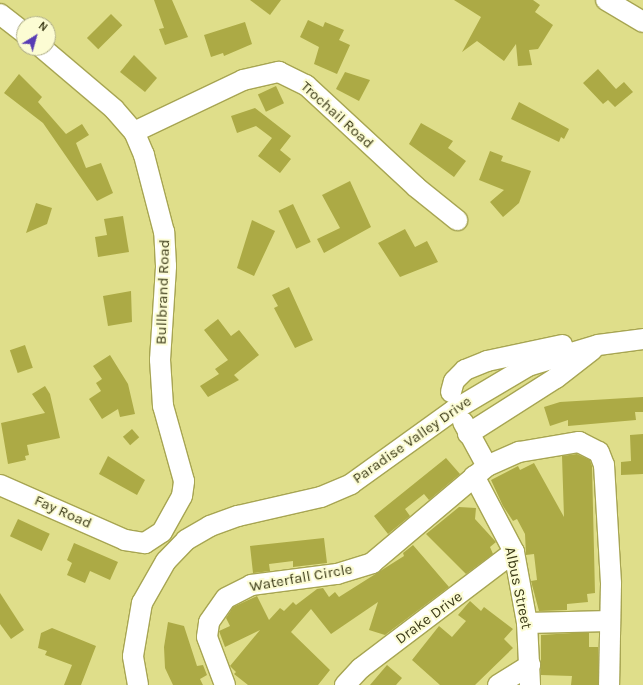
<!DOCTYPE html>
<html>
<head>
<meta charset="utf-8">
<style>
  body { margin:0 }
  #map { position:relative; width:643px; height:685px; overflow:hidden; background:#dfde8a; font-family:Karla,sans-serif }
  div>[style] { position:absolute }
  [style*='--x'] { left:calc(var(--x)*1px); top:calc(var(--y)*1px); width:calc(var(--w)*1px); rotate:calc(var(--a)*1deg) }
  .building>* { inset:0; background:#acaa45; transform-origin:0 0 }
  .roads { filter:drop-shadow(1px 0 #a7a552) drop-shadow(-1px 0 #a7a552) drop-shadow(0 1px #a7a552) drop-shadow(0 -1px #a7a552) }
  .minor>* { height:20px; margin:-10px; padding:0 10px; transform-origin:10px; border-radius:10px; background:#fff }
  span { translate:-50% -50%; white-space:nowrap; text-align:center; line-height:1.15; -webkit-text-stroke:4px #fcfcd3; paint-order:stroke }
  .street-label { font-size:15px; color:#3b3a17 }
  .north { position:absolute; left:16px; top:16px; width:40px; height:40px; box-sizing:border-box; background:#fcfcd3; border:1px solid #afae88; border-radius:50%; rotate:37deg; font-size:11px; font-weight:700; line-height:16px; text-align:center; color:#3b3a17 }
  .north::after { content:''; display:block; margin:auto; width:14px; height:18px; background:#583cb4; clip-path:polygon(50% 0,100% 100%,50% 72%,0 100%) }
</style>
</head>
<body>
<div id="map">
  <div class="building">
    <div style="clip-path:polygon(154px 0,172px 0,188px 37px,165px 45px,159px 29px,164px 28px)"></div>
    <div style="clip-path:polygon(250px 0,281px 0,270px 15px)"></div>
    <div style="clip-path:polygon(454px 0,533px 0,540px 5px,535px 12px,553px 25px,538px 49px,529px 50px,532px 65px,518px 66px,516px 44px,504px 61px,477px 41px,462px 52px,481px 17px)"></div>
    <div style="left:111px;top:14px;width:16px;height:34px;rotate:45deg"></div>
    <div style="clip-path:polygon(308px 20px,323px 27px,325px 22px,344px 30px,339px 40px,350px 45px,337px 74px,314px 64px,319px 47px,300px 37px)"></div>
    <div style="clip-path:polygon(245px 22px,252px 44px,224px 56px,223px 53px,211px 57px,204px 35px)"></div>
    <div style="clip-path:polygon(134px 55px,157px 78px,145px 92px,120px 72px)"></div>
    <div style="clip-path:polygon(598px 69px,616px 89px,624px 82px,633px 92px,615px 107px,608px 100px,603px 104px,583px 83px)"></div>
    <div style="clip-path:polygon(345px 72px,370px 80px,359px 101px,336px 89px)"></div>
    <div style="clip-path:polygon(19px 74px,42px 97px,38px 102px,66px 134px,82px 124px,89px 135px,76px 143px,86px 168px,101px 163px,113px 193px,97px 201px,43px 123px,4px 93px)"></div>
    <div style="left:276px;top:86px;width:19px;height:20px;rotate:65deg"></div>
    <div style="clip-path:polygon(519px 102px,569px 129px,564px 139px,561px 137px,559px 142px,511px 119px)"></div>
    <div style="clip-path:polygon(255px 108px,291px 136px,280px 150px,291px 159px,280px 173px,258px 156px,272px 138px,256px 126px,237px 133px,231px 116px)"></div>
    <div style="clip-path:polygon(421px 123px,453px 141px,448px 148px,466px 161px,454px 177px,409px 144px)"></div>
    <div style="clip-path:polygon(490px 151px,503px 156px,501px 161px,531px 171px,519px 203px,503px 217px,490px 202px,504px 190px,479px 180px)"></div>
    <div style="clip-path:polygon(350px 181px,371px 227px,324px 253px,317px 239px,340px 228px,322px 195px)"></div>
    <div style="clip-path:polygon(36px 203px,52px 208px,47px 224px,26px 233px)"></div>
    <div style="left:293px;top:204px;width:42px;height:16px;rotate:65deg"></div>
    <div style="clip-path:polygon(123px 216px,129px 252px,98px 257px,95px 237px,107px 235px,104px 219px)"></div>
    <div style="clip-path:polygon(252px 220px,275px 231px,254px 276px,237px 268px)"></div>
    <div style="clip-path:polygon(405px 229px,415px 247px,427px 241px,438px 262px,400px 277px,378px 243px)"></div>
    <div style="clip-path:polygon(289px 287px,313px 340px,295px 348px,274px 308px,278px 306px,272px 295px)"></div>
    <div style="clip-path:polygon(131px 291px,132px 322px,108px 326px,103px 296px)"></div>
    <div style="clip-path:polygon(218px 319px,231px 336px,239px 330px,259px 355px,234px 375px,239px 380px,208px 397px,200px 386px,219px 374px,215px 369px,228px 360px,204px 330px)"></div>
    <div style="left:25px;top:345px;width:24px;height:16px;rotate:71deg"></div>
    <div style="clip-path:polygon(110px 355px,128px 384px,135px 414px,120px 417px,118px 409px,102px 419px,89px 399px,101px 391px,96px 383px,102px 379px,93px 366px)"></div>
    <div style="clip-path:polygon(45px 386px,50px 394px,60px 438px,27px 445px,29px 455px,25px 456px,26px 460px,8px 464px,1px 423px,45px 413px,32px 394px)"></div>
    <div style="clip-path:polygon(643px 397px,643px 412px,635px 412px,636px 420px,568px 426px,568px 420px,550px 426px,544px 407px,560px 402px)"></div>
    <div style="left:132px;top:429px;width:11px;height:12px;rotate:49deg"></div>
    <div style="clip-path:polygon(643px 434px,643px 474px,621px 475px,621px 462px,631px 461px,630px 435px)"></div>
    <div style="clip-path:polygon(577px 454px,590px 460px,592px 466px,595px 593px,587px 594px,588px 602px,567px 604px,567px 610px,539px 611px,531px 581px,537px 580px,534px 554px,526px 555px,525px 534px,517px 519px,513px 521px,503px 506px,491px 480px,518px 466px,520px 470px,534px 463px,564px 517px,562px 456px)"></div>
    <div style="clip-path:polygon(108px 456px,145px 480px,137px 495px,99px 474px)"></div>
    <div style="clip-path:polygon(446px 458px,460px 474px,429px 500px,424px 494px,405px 509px,410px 516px,388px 534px,374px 516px)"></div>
    <div style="clip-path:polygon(459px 507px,476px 508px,475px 519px,496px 542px,490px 547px,493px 554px,466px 574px,426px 534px)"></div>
    <div style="left:18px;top:519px;width:35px;height:19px;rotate:25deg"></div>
    <div style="clip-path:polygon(324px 538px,327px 563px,293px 567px,293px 561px,269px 564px,270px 571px,253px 573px,250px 546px)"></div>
    <div style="clip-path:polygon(74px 543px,118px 562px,110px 580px,90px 571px,85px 583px,67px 575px,72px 563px,67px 560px)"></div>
    <div style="clip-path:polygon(413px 545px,449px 587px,385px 635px,369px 630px,378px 602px,331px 634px,311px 609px,291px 632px,330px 670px,318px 685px,248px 685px,234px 674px,236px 672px,230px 666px,260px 630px,225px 647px,219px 631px,230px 626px,226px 618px,233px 607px,257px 596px,269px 620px,280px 608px,284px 611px,293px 602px,296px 605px,317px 589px,323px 588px,329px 597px,335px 592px,339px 597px,404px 556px,403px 553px)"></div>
    <div style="clip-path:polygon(0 593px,24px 630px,11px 639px,0 624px)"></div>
    <div style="clip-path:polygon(470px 601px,481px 611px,484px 607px,513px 629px,504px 639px,513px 648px,475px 685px,440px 685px,412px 660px,439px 626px,452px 637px,466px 621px,458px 615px)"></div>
    <div style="clip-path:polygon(168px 622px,184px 626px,197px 666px,203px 665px,207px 675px,200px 679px,203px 685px,173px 685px,165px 668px,164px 647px)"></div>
    <div style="clip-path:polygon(52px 628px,96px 646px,81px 685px,64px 685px,72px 665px,45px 655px,47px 651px,38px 648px,41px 633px)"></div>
    <div style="clip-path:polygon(572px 633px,589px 633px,589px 647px,598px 647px,598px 685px,571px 685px,572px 676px,541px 675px,541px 635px)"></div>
    <div style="clip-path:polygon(387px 665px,402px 678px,396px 685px,370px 685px)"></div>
  </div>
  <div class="roads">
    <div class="minor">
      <div style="--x:606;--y:0;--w:43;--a:30.7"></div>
      <div style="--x:0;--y:14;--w:31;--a:38"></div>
      <div style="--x:134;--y:132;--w:121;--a:-25.5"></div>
      <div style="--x:243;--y:80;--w:37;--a:-13"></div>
      <div style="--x:279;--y:72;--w:30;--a:26"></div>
      <div style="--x:306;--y:85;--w:150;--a:42.8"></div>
      <div style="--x:416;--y:187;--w:53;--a:38.8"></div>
      <div style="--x:451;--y:392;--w:11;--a:-75"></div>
      <div style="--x:454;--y:381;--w:16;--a:-45"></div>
      <div style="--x:465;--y:370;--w:24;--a:-22"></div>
      <div style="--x:487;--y:361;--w:77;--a:-12"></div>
      <div style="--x:463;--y:422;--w:50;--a:61.4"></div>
      <div style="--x:468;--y:434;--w:104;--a:-32.5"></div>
      <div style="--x:556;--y:378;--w:46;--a:-37.9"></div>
      <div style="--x:474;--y:476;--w:86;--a:62.2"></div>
      <div style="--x:514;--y:552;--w:72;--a:79.6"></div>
      <div style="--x:527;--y:623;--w:62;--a:87.2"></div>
      <div style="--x:0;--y:485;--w:137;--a:23.7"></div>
      <div style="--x:125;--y:540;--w:20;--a:9"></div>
      <div style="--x:145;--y:543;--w:20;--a:-33"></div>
      <div style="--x:162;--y:532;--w:41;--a:-60.9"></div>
      <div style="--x:182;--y:496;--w:15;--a:-82"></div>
      <div style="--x:184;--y:481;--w:78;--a:-105.6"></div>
      <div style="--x:163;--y:406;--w:46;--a:-93.7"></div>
      <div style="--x:160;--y:360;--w:94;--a:-86.3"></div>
      <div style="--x:166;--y:266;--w:34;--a:-93"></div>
      <div style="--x:164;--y:232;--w:80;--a:-104.6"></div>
      <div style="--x:144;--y:155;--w:25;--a:-113"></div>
      <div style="--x:134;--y:132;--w:30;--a:-131"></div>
      <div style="--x:114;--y:109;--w:94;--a:-139.7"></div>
      <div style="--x:527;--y:623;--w:83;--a:-1.4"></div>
      <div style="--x:138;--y:685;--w:29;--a:-100"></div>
      <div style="--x:133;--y:656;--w:54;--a:-80.4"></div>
      <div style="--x:142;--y:603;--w:48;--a:-60.3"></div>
      <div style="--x:166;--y:561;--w:29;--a:-46"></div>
      <div style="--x:186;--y:540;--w:28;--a:-30"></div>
      <div style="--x:210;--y:526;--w:30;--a:-20"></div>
      <div style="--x:238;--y:516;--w:85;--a:-12.9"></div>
      <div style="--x:321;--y:497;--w:33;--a:-23"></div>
      <div style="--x:351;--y:484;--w:127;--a:-35.7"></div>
      <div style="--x:454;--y:410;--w:86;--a:-30.7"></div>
      <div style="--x:528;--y:366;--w:73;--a:-16.7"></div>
      <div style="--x:598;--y:345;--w:45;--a:-7.6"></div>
      <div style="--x:225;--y:685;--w:51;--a:-110.6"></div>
      <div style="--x:207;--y:637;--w:15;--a:-82"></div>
      <div style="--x:209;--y:622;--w:29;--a:-55"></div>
      <div style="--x:226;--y:598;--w:28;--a:-27"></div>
      <div style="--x:251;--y:585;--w:87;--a:-7.3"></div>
      <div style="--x:337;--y:574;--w:37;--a:-17"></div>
      <div style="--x:372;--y:563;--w:150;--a:-40.1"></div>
      <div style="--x:487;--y:466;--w:35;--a:-24"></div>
      <div style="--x:519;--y:452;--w:61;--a:-9.5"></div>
      <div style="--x:579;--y:442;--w:22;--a:27"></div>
      <div style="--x:599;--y:452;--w:14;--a:69"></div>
      <div style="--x:604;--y:465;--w:119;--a:86.6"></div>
      <div style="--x:611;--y:584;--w:101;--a:91.1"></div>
      <div style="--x:345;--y:685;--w:23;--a:-47"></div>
      <div style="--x:361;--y:668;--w:192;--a:-37.2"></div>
      <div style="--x:498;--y:685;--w:38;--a:-32"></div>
    </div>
  </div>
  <div class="street-label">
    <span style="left:337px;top:115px;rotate:42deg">Trochail Road</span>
    <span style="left:163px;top:292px;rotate:-88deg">Bullbrand Road</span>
    <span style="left:412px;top:440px;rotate:-35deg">Paradise Valley Drive</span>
    <span style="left:63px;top:512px;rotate:24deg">Fay Road</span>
    <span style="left:301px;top:578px;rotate:-10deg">Waterfall Circle</span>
    <span style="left:518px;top:588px;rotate:78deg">Albus Street</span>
    <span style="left:429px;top:618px;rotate:-36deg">Drake Drive</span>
  </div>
  <div class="north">N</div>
</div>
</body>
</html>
